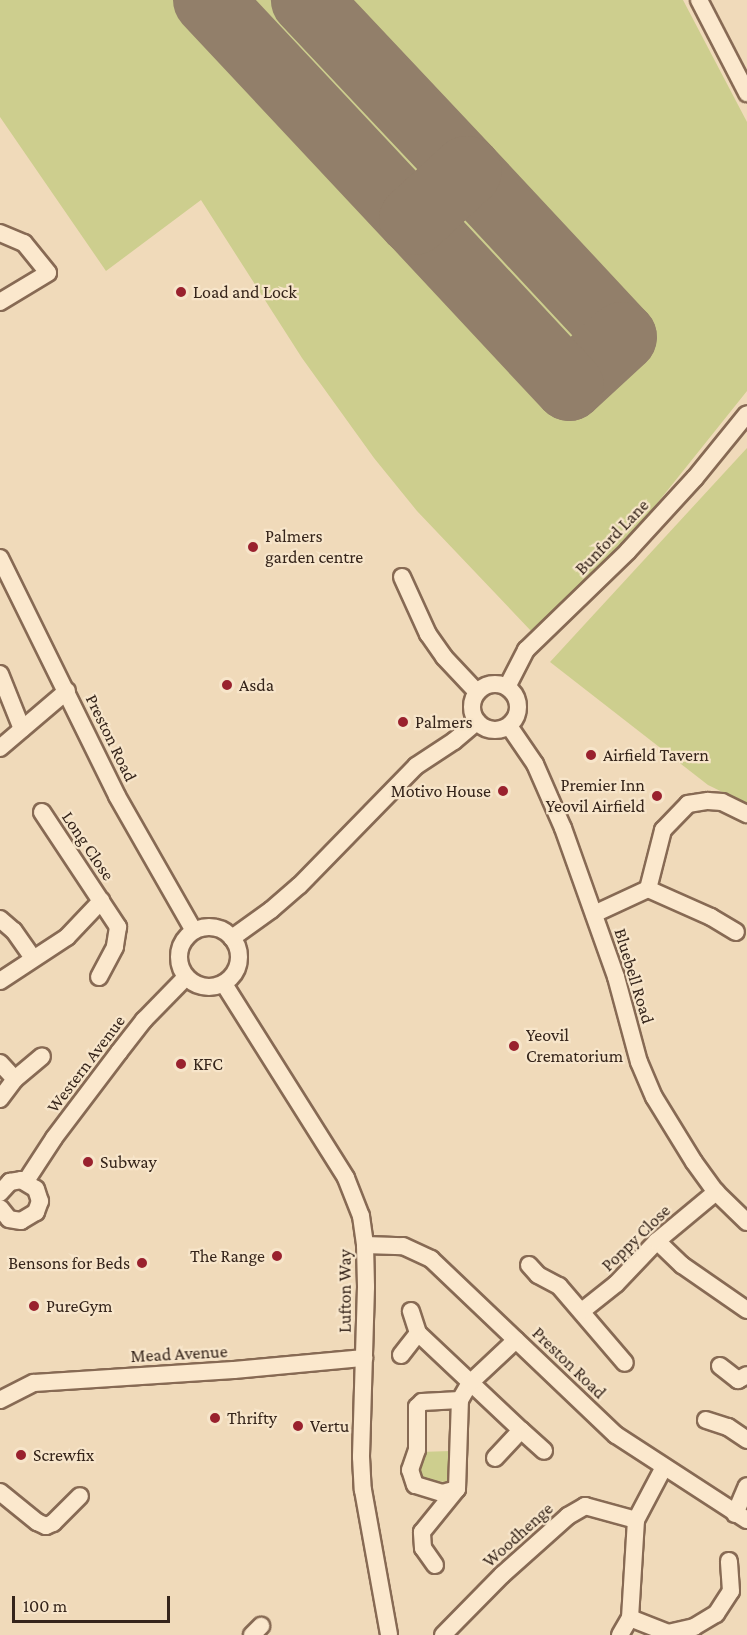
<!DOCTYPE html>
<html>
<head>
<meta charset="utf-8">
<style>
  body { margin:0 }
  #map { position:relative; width:747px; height:1635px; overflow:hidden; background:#f0daba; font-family:"Crimson Pro",serif }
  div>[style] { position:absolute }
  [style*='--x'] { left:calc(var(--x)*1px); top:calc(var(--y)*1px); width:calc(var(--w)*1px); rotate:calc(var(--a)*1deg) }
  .green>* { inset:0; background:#cdce8e }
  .runway>* { height:70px; margin:-35px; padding:0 35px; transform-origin:35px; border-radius:35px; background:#927f6a }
  .roads { filter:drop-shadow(2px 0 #876a54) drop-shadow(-2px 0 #876a54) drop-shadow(0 2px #876a54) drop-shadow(0 -2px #876a54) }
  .minor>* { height:16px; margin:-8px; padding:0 8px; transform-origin:8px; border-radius:8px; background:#fbe8cd }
  .minor>.ring { margin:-8px; padding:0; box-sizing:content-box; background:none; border:16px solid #fbe8cd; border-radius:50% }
  .dots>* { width:16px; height:16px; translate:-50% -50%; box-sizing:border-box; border:3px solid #f7e5ca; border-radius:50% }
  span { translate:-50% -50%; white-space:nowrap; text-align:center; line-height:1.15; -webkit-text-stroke:4.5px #f7e5ca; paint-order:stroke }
  .poi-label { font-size:18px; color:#35241a }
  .left { translate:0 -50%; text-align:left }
  .right { translate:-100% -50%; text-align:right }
  .street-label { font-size:18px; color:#35241a }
  .scale { position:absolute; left:12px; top:1596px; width:158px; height:27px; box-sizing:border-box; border:3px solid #35241a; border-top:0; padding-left:8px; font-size:18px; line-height:21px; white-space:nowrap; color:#35241a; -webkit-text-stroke:4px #f7e5ca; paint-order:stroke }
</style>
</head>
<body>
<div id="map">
  <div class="green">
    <div style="clip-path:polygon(0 0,683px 0,747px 122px,747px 391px,639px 526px,532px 632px,417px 511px,374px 458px,302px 358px,201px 200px,106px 271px,0 117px)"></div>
    <div style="clip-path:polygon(747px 448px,747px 804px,708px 785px,550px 662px)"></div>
    <div style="clip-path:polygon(451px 1451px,449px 1479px,446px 1482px,420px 1480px,419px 1452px)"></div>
  </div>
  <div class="runway">
    <div style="--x:208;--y:0;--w:301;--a:46.9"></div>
    <div style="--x:414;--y:220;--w:72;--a:-42.8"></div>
    <div style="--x:467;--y:171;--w:235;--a:-133.3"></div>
    <div style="--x:467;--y:171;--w:227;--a:47"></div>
    <div style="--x:622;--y:337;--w:72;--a:137.2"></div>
    <div style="--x:569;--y:386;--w:227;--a:-133"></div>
    <div style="--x:414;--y:220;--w:72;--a:-42.8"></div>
  </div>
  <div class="roads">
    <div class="minor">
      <div style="--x:699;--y:0;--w:105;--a:62.7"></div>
      <div style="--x:0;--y:233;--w:26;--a:23"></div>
      <div style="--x:24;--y:243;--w:38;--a:51"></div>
      <div style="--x:48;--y:273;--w:56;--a:148.9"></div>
      <div style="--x:0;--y:558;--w:265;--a:63.8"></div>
      <div style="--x:117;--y:796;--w:155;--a:60.3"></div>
      <div style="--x:402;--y:577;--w:63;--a:65.5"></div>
      <div style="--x:428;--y:634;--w:28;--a:55"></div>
      <div style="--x:444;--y:657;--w:48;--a:46.7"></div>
      <div style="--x:0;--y:674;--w:59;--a:68.2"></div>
      <div class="ring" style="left:472px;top:684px;width:30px;height:30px"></div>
      <div style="--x:507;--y:687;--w:42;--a:-62.8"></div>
      <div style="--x:526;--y:650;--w:142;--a:-44.1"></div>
      <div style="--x:628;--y:551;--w:99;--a:-47.5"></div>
      <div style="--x:695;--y:478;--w:82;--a:-50.9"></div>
      <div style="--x:509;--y:726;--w:46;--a:55.6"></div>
      <div style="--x:535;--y:764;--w:70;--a:66.4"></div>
      <div style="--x:563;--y:828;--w:158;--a:70.4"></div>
      <div style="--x:616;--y:977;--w:88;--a:74.9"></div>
      <div style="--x:639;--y:1062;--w:38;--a:67"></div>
      <div style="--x:654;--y:1097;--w:76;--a:58.4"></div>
      <div style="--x:694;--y:1162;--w:37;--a:54"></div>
      <div style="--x:716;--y:1192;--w:43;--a:44.1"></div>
      <div style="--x:0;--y:748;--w:88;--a:-40.4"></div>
      <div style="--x:42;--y:812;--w:138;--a:56.5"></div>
      <div style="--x:118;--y:927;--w:20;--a:99"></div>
      <div style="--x:115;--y:947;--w:34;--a:118"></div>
      <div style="--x:648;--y:889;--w:61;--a:-75.7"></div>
      <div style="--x:663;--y:830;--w:36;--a:-46"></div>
      <div style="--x:688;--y:804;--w:20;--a:-9"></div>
      <div style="--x:708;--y:801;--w:14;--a:4"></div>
      <div style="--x:722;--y:802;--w:28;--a:26"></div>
      <div style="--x:594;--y:914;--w:60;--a:-24.8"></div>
      <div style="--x:648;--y:889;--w:69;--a:24"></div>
      <div style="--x:711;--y:917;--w:29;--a:31"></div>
      <div style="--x:0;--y:919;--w:18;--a:41"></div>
      <div style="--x:14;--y:931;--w:33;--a:55"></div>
      <div class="ring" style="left:179px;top:927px;width:44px;height:44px"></div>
      <div style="--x:232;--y:938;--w:48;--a:-35.7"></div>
      <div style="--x:271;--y:910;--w:37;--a:-41"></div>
      <div style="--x:299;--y:886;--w:168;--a:-45.7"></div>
      <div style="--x:416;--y:766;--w:45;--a:-33.3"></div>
      <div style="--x:454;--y:741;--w:30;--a:-40"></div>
      <div style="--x:0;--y:981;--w:80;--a:-33.3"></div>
      <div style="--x:67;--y:937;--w:50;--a:-46.6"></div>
      <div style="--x:224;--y:984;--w:229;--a:57.8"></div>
      <div style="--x:346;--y:1178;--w:41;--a:68.5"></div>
      <div style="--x:361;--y:1216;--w:29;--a:82"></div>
      <div style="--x:365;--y:1245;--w:42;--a:88.6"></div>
      <div style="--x:366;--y:1287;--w:170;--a:91.7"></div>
      <div style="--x:361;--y:1457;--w:33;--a:87"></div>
      <div style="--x:363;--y:1490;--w:147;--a:79.8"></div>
      <div style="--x:0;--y:1063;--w:22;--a:47"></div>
      <div style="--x:0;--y:1099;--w:25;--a:-53"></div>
      <div style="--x:15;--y:1079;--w:35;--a:-40"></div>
      <div style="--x:26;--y:1181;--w:51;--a:-56.9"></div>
      <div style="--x:54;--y:1138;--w:108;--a:-52.9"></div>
      <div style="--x:119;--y:1052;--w:41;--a:-52"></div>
      <div style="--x:144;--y:1020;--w:60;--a:-45.7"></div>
      <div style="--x:0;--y:1193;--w:15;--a:-48"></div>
      <div style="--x:10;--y:1182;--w:11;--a:-10"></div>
      <div style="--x:21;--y:1180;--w:17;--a:31"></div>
      <div style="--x:36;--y:1189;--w:13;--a:72"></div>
      <div style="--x:40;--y:1201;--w:12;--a:110"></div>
      <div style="--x:36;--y:1212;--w:17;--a:149"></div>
      <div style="--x:21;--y:1221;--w:12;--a:-171"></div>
      <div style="--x:9;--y:1219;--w:14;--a:-129"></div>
      <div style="--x:657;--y:1241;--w:35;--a:44"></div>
      <div style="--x:682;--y:1265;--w:79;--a:34.7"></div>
      <div style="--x:365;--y:1245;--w:38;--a:2"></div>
      <div style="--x:403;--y:1246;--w:31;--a:25"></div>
      <div style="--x:431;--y:1259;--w:255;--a:43.6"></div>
      <div style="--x:616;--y:1435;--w:156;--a:33"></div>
      <div style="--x:529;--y:1265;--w:13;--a:48"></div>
      <div style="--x:538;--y:1275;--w:24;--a:28"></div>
      <div style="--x:559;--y:1286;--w:101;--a:49.4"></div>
      <div style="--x:582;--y:1311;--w:43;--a:-38.5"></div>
      <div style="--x:616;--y:1284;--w:59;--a:-46.4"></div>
      <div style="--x:657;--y:1241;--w:77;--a:-39.7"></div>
      <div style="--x:418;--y:1333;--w:141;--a:43.3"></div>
      <div style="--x:401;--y:1355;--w:28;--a:-52"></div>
      <div style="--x:418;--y:1333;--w:23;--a:-108"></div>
      <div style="--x:720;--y:1366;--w:23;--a:38"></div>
      <div style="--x:738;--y:1380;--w:10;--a:-29"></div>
      <div style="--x:0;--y:1400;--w:38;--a:-27"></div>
      <div style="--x:34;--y:1383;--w:200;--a:-3.7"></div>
      <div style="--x:234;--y:1370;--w:131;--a:-5.3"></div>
      <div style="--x:706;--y:1420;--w:23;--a:18"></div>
      <div style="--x:728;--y:1427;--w:23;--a:34"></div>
      <div style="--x:495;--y:1458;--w:38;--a:-47"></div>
      <div style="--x:521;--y:1430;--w:31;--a:42"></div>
      <div style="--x:457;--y:1489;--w:16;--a:165"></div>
      <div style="--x:442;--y:1493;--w:28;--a:-163"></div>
      <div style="--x:415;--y:1485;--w:16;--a:-108"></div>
      <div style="--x:410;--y:1470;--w:21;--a:-71"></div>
      <div style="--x:417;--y:1450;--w:43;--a:-90"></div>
      <div style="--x:417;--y:1407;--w:7;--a:-45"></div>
      <div style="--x:422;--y:1402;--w:38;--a:-3"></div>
      <div style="--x:0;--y:1492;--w:48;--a:39"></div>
      <div style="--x:37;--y:1522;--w:10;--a:24"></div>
      <div style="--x:46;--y:1526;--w:8;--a:-23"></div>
      <div style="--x:53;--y:1523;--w:38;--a:-45"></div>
      <div style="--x:735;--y:1514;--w:30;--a:-67"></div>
      <div style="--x:435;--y:1565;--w:21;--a:-125"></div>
      <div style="--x:423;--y:1548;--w:16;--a:-94"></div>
      <div style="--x:422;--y:1532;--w:55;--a:-50.9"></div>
      <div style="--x:457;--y:1489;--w:89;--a:-88.1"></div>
      <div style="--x:460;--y:1400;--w:20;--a:-60"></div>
      <div style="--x:470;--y:1383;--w:63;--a:-43.1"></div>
      <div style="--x:630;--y:1618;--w:41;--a:21.5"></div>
      <div style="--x:668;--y:1633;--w:27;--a:-13"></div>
      <div style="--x:694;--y:1627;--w:26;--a:-31"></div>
      <div style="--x:716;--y:1614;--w:27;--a:-57"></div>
      <div style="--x:731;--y:1591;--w:30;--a:-94"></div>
      <div style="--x:252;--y:1635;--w:13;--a:-45"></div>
      <div style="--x:443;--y:1635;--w:84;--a:-45.5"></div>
      <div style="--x:502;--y:1575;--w:89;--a:-41.8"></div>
      <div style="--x:568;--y:1516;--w:20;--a:-30"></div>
      <div style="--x:585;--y:1506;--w:53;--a:15.4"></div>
      <div style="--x:620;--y:1635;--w:20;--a:-60"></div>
      <div style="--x:630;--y:1618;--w:98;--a:-86.5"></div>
      <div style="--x:636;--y:1520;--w:60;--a:-62.2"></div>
    </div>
  </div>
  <div class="dots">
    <div style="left:181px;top:292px;background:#99212e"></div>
    <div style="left:253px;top:547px;background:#99212e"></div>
    <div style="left:227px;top:685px;background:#99212e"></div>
    <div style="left:403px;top:722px;background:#99212e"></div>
    <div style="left:591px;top:755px;background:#99212e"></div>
    <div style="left:503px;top:791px;background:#99212e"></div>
    <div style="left:657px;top:796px;background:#99212e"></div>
    <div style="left:514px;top:1046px;background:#99212e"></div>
    <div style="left:181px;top:1064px;background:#99212e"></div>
    <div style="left:88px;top:1162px;background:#99212e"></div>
    <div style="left:277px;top:1256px;background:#99212e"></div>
    <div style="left:142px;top:1263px;background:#99212e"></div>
    <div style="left:34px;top:1306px;background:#99212e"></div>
    <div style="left:215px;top:1418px;background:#99212e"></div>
    <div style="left:298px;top:1426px;background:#99212e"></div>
    <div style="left:21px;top:1455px;background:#99212e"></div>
  </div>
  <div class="poi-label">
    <span class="left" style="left:193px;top:292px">Load and Lock</span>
    <span class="left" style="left:265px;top:547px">Palmers<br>garden centre</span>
    <span class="left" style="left:239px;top:685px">Asda</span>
    <span class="left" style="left:415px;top:722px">Palmers</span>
    <span class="left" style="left:603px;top:755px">Airfield Tavern</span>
    <span class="right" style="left:645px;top:796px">Premier Inn<br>Yeovil Airfield</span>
    <span class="right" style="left:491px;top:791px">Motivo House</span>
    <span class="left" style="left:526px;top:1046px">Yeovil<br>Crematorium</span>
    <span class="left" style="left:193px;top:1064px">KFC</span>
    <span class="left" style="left:100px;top:1162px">Subway</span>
    <span class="right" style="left:265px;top:1256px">The Range</span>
    <span class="right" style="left:130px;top:1263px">Bensons for Beds</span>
    <span class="left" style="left:46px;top:1306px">PureGym</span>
    <span class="left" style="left:227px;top:1418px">Thrifty</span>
    <span class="left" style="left:310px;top:1426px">Vertu</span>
    <span class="left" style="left:33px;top:1455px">Screwfix</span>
  </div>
  <div class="street-label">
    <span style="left:612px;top:537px;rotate:-46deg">Bunford Lane</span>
    <span style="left:111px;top:738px;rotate:64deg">Preston Road</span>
    <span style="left:88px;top:846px;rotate:56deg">Long Close</span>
    <span style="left:634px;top:976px;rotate:73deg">Bluebell Road</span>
    <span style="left:86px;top:1064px;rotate:-53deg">Western Avenue</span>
    <span style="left:636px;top:1238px;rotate:-44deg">Poppy Close</span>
    <span style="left:345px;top:1291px;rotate:-90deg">Lufton Way</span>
    <span style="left:179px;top:1354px;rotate:-3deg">Mead Avenue</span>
    <span style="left:569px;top:1363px;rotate:44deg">Preston Road</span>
    <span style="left:518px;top:1535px;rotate:-42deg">Woodhenge</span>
  </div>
  <div class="scale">100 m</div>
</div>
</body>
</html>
